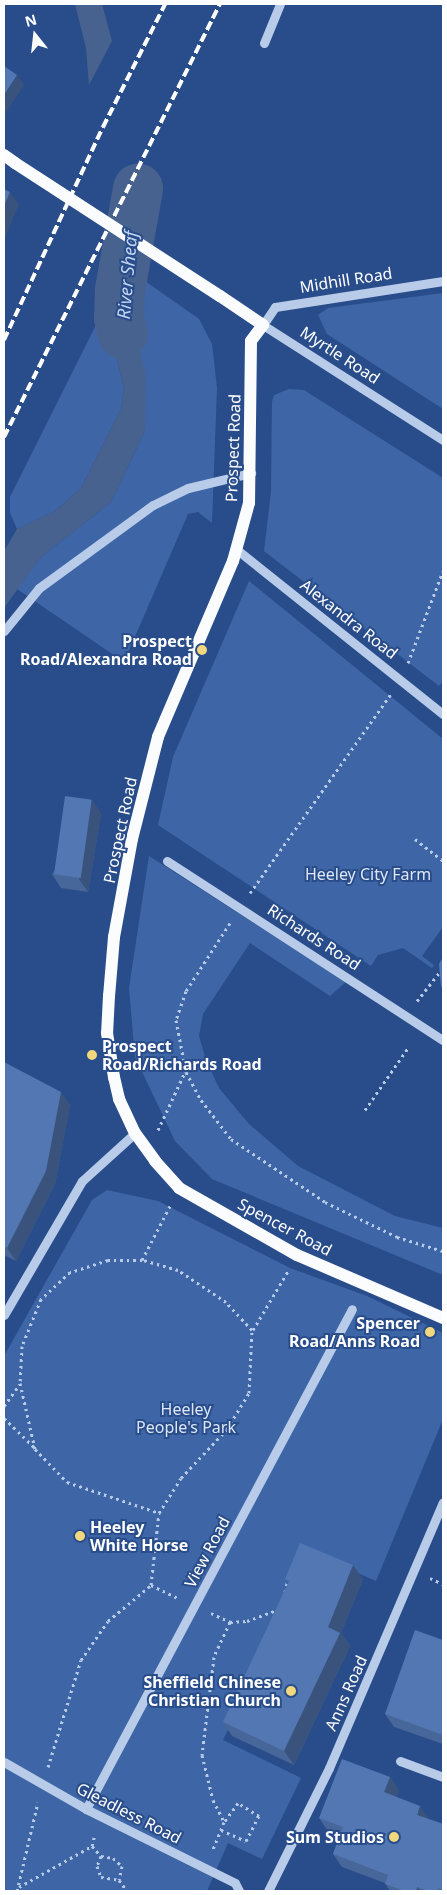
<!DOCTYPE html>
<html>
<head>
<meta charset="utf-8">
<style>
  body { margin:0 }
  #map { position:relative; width:447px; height:1895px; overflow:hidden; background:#294d8b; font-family:"Noto Sans",sans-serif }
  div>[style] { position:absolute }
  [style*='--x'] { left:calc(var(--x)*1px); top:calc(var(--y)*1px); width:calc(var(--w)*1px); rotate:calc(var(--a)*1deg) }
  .green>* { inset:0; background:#3e66a7 }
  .water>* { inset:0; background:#48628f }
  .river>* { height:50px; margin:-25px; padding:0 25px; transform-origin:25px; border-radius:25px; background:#48628f }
  .path>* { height:3px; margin-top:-1.5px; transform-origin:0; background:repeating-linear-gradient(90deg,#b8cbe9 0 2.5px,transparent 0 6.5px) }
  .minor>* { height:9px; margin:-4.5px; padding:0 4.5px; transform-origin:4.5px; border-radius:4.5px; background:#b8cbe9 }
  .major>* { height:12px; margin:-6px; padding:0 6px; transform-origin:6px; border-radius:6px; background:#fafcfe }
  .rail>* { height:4px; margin-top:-2px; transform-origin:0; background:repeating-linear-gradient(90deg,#fff 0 9px,transparent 0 13px) }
  .major-bridge>* { height:12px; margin:-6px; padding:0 6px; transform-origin:6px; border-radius:6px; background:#fafcfe }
  .wall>* { inset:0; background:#476699 }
  .shaded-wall>* { inset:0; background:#39537d }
  .building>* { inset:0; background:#5277b2; transform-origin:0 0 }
  .dots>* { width:14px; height:14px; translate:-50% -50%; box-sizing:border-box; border:2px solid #294d8b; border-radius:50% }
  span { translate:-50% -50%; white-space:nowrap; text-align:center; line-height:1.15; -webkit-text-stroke:4px #294d8b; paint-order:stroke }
  .street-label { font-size:16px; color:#fff }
  .poi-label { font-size:16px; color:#fff; font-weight:700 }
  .right { translate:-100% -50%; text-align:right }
  .left { translate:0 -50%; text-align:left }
  .park-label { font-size:16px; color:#dce6f7 }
  .water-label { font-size:18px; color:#c3d5f1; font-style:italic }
  .frame { position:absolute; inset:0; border:5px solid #fff; pointer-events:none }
  .north { position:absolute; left:10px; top:10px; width:50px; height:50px; -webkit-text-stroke:4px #294d8b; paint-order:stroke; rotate:344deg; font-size:14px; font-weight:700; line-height:20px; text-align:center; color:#fff }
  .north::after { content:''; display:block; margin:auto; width:18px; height:22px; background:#fff; clip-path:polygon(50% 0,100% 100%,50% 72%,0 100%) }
</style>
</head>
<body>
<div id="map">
  <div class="green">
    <div style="clip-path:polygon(135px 274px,199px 319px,212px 344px,217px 388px,212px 523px,198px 512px,188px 514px,124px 662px,17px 589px,40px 558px,111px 502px,145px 431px,130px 313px)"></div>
    <div style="clip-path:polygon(443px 293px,443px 409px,327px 334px,318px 315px,328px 308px)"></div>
    <div style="clip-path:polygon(105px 307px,124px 389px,121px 409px,81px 488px,55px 511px,17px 529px,10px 513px,10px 497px)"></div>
    <div style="clip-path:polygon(289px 389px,304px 390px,443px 478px,443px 681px,439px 686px,264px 551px,271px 492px,272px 402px,274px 395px)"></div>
    <div style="clip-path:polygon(249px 581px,443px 739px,443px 927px,422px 956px,434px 965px,432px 968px,403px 948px,378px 955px,371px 966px,158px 825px,173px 757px)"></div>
    <div style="clip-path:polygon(149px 856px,346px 982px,330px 996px,250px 943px,203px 1014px,199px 1036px,206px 1060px,219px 1088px,249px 1124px,298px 1166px,395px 1216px,443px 1228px,443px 1275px,212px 1179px,175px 1141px,135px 1057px,129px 988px)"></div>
    <div style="clip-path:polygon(107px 1190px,158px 1201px,290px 1268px,367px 1296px,443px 1333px,443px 1419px,376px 1581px,310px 1552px,289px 1606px,223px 1740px,301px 1778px,262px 1859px,228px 1843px,207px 1891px,4px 1891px,4px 1356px,92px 1200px)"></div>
  </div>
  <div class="water">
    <div style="clip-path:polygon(75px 4px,102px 4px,112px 41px,89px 85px,86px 48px)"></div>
    <div style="clip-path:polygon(114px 261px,135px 274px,130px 314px,146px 375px,145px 431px,111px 502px,40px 558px,4px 608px,4px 551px,17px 529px,55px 511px,81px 488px,121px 409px,124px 389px,105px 307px)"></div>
  </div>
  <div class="river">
    <div style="--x:123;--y:334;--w:16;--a:-104"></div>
    <div style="--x:119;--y:318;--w:28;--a:-88"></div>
    <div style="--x:120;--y:290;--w:103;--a:-79.9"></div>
  </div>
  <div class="path">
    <div style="--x:408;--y:663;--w:98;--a:-69.2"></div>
    <div style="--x:415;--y:839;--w:36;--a:38"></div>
    <div style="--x:250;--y:893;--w:244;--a:-54.7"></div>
    <div style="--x:230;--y:923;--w:81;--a:122.9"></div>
    <div style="--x:186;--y:991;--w:31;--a:109"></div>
    <div style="--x:176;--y:1020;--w:53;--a:79.1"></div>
    <div style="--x:186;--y:1072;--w:32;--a:62"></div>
    <div style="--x:201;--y:1100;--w:49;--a:52.4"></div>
    <div style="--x:231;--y:1139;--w:113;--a:33.8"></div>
    <div style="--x:325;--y:1202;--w:80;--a:25.9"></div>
    <div style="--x:397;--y:1237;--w:48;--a:16.9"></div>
    <div style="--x:417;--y:1001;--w:42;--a:-51.8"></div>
    <div style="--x:365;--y:1110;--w:75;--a:-55.3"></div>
    <div style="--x:158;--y:1130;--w:64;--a:-65"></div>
    <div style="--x:142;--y:1260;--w:61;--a:-62.6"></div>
    <div style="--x:253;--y:1330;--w:69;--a:-59.3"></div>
    <div style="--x:4;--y:1406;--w:27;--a:-54"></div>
    <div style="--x:4;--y:1418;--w:43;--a:44.1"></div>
    <div style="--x:430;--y:1578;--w:14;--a:25"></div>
    <div style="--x:151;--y:1585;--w:30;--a:26"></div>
    <div style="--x:285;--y:1592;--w:13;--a:-77"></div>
    <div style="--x:211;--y:1613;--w:21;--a:25"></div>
    <div style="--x:230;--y:1622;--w:38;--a:115"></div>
    <div style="--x:214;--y:1657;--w:99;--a:97"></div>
    <div style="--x:202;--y:1755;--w:46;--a:76.3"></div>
    <div style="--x:213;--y:1800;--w:25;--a:63"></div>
    <div style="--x:224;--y:1822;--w:31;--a:112"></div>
    <div style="--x:230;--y:1622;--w:17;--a:-3"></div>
    <div style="--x:247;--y:1621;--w:33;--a:-20"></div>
    <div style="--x:48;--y:1767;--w:112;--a:-72.9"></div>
    <div style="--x:81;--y:1660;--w:47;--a:-55.3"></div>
    <div style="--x:108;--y:1621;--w:56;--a:-39.9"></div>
    <div style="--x:151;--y:1585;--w:72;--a:-83.7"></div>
    <div style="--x:159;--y:1513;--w:41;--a:-57.8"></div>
    <div style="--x:181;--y:1478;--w:67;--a:-46.8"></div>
    <div style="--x:227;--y:1429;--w:42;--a:-58.6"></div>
    <div style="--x:249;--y:1393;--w:63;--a:-87.3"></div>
    <div style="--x:252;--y:1330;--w:38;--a:-133"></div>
    <div style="--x:226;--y:1302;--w:58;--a:-146.3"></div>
    <div style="--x:178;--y:1270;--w:37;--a:-164"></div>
    <div style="--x:142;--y:1260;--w:34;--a:180"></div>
    <div style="--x:108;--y:1260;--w:40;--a:162"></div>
    <div style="--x:70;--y:1272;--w:40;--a:137"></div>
    <div style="--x:41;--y:1299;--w:51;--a:112"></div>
    <div style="--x:22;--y:1346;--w:37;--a:93"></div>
    <div style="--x:20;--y:1383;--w:68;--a:77.2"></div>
    <div style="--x:35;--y:1449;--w:46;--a:45.9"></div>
    <div style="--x:67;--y:1482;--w:97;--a:18.6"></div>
    <div style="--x:221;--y:1830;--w:27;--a:24"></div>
    <div style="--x:246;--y:1841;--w:28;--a:-63"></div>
    <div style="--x:259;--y:1816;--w:25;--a:-148"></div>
    <div style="--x:238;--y:1803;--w:24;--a:126"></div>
    <div style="--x:92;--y:1846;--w:13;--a:48"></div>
    <div style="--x:101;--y:1856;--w:12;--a:9"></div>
    <div style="--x:113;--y:1858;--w:12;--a:42"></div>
    <div style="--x:122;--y:1866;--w:14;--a:102"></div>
    <div style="--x:119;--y:1880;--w:14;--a:54"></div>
    <div style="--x:101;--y:1856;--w:11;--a:112"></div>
    <div style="--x:97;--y:1866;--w:12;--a:70"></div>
    <div style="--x:101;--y:1877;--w:18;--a:9"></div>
    <div style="--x:19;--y:1887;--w:84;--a:-29.3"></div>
    <div style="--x:92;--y:1846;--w:12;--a:-76"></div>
    <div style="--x:17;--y:1891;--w:91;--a:-76.7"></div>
  </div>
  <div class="minor">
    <div style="--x:264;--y:43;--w:42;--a:-67.7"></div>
    <div style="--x:443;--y:281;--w:170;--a:171.2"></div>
    <div style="--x:275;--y:307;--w:22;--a:124"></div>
    <div style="--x:263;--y:325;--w:214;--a:32.6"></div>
    <div style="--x:236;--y:549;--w:265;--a:38.6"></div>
    <div style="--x:4;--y:631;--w:55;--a:-50.9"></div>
    <div style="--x:39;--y:588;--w:141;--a:-36.1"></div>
    <div style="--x:153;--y:505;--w:39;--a:-26"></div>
    <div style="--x:188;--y:488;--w:65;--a:-13.4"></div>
    <div style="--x:167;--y:861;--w:329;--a:33"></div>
    <div style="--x:4;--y:1315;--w:155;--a:-59.8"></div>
    <div style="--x:82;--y:1181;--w:72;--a:-42.2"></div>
    <div style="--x:400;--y:1761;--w:46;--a:20.4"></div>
    <div style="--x:4;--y:1762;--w:95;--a:29.8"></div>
    <div style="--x:86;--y:1809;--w:166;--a:26.4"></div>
    <div style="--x:235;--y:1883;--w:9;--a:63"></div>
    <div style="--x:86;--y:1809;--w:566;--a:-61.99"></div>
    <div style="--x:268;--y:1891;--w:137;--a:-63.6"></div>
    <div style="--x:329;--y:1768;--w:289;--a:-66.8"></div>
  </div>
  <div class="major">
    <div style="--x:4;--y:155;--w:14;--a:36"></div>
    <div style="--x:220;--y:296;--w:52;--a:34"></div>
    <div style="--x:263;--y:325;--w:20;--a:127"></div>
    <div style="--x:251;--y:341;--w:162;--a:90.7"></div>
    <div style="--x:249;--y:503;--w:60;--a:105.4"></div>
    <div style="--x:233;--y:561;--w:191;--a:113.1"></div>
    <div style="--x:158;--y:737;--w:105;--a:104.3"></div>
    <div style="--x:132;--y:839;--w:100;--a:100.4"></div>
    <div style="--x:114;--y:937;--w:59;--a:94.8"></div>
    <div style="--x:109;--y:996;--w:37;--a:93"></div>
    <div style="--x:107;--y:1033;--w:45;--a:81"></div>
    <div style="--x:114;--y:1077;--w:23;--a:77"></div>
    <div style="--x:119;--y:1099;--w:38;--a:65"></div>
    <div style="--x:135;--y:1133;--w:34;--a:54"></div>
    <div style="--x:155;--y:1161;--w:36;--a:48"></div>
    <div style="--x:179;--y:1188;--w:136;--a:29.6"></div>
    <div style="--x:297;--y:1255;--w:159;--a:23.3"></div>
  </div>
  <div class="rail">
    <div style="--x:4;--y:340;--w:235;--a:-65.1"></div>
    <div style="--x:103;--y:127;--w:138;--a:-63.2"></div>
    <div style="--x:4;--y:437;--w:484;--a:-63.5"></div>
  </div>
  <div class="major-bridge">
    <div style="--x:15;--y:163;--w:244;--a:33"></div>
  </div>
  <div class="wall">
    <div style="clip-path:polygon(101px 813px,88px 892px,61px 888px,52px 874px)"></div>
    <div style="clip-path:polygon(4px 1062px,70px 1105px,55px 1184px,16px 1261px,4px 1255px)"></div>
    <div style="clip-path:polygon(285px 1579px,363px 1579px,341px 1633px,350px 1646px,294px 1765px,232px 1736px,223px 1722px,288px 1583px)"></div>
    <div style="clip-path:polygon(443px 1640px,443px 1744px,394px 1727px,385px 1714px)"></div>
    <div style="clip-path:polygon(390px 1777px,399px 1791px,396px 1797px,429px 1819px,443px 1824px,443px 1891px,390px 1891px,385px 1883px,342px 1867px,333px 1854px,340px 1835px,328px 1831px,319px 1818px)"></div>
  </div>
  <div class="shaded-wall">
    <div style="clip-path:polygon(17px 75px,24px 85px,5px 114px,4px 112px,4px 95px)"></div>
    <div style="clip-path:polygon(10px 192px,19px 205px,4px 239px,4px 206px)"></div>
    <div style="clip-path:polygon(92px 800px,101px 813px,88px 892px,79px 879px)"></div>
    <div style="clip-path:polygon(61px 1092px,70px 1105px,55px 1184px,16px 1261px,7px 1248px)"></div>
    <div style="clip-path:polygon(353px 1565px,363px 1579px,341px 1633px,350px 1646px,294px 1765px,284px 1751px,328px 1627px)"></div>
    <div style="clip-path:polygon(390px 1777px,399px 1791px,393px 1805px,384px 1792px)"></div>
    <div style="clip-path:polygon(420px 1806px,429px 1819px,417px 1815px)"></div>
    <div style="clip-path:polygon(417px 1887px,421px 1891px,416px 1891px)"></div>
  </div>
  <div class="building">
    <div style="clip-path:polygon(4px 66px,17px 75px,4px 95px)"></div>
    <div style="clip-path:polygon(4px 189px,10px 192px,4px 206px)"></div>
    <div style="left:65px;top:796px;width:27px;height:79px;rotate:8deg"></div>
    <div style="clip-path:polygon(443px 957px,443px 989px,441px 986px,439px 964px)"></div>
    <div style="clip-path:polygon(4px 1062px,61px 1092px,46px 1171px,7px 1248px,4px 1246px)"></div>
    <div style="clip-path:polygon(300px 1543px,353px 1565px,328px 1627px,340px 1633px,284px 1751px,223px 1722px,289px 1581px,285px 1579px)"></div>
    <div style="clip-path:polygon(415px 1630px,443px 1640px,443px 1735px,385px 1714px)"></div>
    <div style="clip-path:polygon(342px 1759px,390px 1777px,384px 1792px,420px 1806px,417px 1815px,443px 1824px,443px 1890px,438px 1888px,438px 1891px,429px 1891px,417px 1887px,416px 1891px,405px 1891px,385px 1884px,388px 1875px,333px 1854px,343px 1827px,319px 1818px)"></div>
  </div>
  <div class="dots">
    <div style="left:202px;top:650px;background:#f1d77e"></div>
    <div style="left:92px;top:1055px;background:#f1d77e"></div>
    <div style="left:430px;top:1332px;background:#f1d77e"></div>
    <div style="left:80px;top:1536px;background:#f1d77e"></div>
    <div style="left:291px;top:1691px;background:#f1d77e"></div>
    <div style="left:394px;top:1837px;background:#f1d77e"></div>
  </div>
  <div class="street-label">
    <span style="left:346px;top:280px;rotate:-9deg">Midhill Road</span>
    <span style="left:340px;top:355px;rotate:33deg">Myrtle Road</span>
    <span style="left:233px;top:448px;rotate:-88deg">Prospect Road</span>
    <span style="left:349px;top:619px;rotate:38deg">Alexandra Road</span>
    <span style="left:120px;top:830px;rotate:-78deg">Prospect Road</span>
    <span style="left:314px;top:937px;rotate:33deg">Richards Road</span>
    <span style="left:285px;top:1227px;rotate:28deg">Spencer Road</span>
    <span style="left:207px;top:1552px;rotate:-62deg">View Road</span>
    <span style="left:346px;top:1693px;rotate:-66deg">Anns Road</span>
    <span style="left:129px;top:1813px;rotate:27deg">Gleadless Road</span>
  </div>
  <div class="poi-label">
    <span class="right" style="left:192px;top:650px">Prospect<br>Road/Alexandra Road</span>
    <span class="left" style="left:102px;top:1055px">Prospect<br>Road/Richards Road</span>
    <span class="right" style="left:420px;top:1332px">Spencer<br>Road/Anns Road</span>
    <span class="left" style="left:90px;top:1536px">Heeley<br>White Horse</span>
    <span class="right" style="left:281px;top:1691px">Sheffield Chinese<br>Christian Church</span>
    <span class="right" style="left:384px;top:1837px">Sum Studios</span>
  </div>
  <div class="park-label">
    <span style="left:368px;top:874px">Heeley City Farm</span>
    <span style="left:186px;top:1418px">Heeley<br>People's Park</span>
  </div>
  <div class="water-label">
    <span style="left:127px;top:275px;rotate:-85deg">River Sheaf</span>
  </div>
  <div class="frame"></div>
  <div class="north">N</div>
</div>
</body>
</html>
